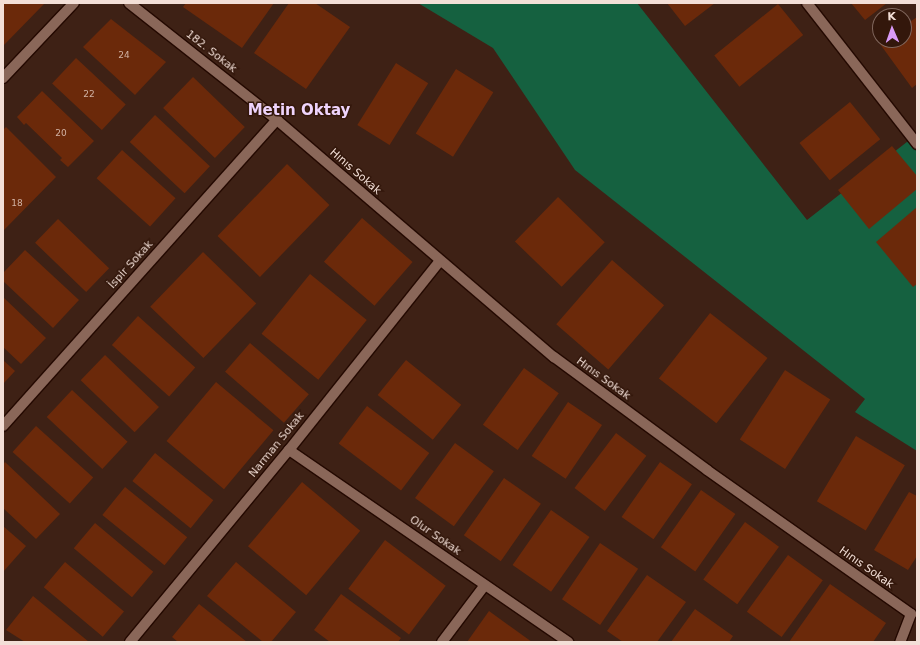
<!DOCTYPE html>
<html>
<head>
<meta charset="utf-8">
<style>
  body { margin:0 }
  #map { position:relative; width:920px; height:645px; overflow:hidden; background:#3e2115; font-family:"DejaVu Sans",sans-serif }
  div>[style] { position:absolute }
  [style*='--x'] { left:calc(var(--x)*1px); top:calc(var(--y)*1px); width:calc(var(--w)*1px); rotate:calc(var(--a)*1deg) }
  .green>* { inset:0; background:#156140 }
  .building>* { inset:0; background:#6b290a; transform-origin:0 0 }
  .roads { filter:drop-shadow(1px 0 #240901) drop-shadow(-1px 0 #240901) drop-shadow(0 1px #240901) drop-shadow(0 -1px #240901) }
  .street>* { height:10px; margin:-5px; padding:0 5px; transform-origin:5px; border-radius:5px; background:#8a6759 }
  span { translate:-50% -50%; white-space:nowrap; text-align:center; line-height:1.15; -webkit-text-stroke:3px #33170b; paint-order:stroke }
  .number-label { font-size:9px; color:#d1b2a4 }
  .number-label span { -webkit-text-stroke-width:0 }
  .street-label { font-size:11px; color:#f3dfd7 }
  .district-label { font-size:15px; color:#efd4fc; font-weight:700 }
  .frame { position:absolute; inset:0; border:4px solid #f3dfd7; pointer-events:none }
  .north { position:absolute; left:872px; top:8px; width:40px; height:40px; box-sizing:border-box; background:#33170b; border:1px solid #80675d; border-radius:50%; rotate:358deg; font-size:11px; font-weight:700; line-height:16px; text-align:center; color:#f3dfd7 }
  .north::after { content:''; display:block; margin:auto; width:14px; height:18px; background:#d99af7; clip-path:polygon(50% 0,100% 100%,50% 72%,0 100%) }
</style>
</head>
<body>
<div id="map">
  <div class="green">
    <div style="clip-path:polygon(418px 3px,637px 3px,807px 220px,912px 138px,917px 144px,917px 451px,855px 412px,865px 399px,575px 170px,493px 48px)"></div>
  </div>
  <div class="building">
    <div style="clip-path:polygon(3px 3px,45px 3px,3px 46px)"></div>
    <div style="clip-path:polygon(186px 3px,274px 3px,242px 48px,183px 7px)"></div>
    <div style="clip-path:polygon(289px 3px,315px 3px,350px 27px,306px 89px,254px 53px)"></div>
    <div style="clip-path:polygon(667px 3px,715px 3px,685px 26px)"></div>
    <div style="clip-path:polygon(851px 3px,887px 3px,865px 20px)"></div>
    <div style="left:778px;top:4px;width:40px;height:82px;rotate:51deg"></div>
    <div style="clip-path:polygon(917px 17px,917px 84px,912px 88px,880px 44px,885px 40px,904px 40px,904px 26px)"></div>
    <div style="clip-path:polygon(111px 19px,166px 62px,135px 95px,83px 47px)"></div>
    <div style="left:76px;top:58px;width:68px;height:35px;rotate:43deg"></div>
    <div style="left:396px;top:63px;width:38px;height:73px;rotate:32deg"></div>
    <div style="left:456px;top:69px;width:44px;height:76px;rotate:32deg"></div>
    <div style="left:193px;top:77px;width:72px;height:43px;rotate:44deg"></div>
    <div style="clip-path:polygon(42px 91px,94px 141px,68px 167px,60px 160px,62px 158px,26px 123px,24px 125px,17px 117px)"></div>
    <div style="left:850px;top:102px;width:48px;height:65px;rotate:51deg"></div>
    <div style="left:155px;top:115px;width:75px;height:37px;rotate:43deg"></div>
    <div style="clip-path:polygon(6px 127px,56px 177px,4px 230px,3px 130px)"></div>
    <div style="clip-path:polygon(892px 146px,917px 176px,917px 189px,869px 229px,838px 190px)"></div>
    <div style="left:122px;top:150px;width:72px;height:38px;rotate:42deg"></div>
    <div style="left:287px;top:164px;width:59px;height:100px;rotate:44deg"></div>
    <div style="left:558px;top:197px;width:65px;height:62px;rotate:44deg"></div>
    <div style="clip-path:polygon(917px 207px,917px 284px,913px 287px,876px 242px)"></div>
    <div style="left:362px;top:218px;width:67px;height:58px;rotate:41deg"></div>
    <div style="left:58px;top:219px;width:71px;height:33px;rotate:44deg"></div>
    <div style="clip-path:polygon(25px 250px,79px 300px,53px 328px,3px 281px,3px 273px)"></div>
    <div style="left:203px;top:252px;width:74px;height:76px;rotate:44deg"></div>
    <div style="left:612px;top:260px;width:69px;height:85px;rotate:41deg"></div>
    <div style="left:310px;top:274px;width:73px;height:77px;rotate:39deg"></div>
    <div style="clip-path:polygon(3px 297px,46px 338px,21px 364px,3px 347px)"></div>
    <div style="left:710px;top:313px;width:73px;height:83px;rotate:38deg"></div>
    <div style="left:138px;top:316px;width:77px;height:39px;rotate:42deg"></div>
    <div style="left:250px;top:343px;width:78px;height:38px;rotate:41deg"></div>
    <div style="left:105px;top:355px;width:75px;height:35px;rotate:44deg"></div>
    <div style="clip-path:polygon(3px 360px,15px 371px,3px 384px)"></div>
    <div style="left:406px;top:360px;width:71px;height:45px;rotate:39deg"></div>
    <div style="left:524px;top:368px;width:43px;height:70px;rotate:36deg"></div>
    <div style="left:785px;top:370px;width:54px;height:83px;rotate:33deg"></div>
    <div style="left:216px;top:382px;width:75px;height:77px;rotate:40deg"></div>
    <div style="left:72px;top:390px;width:76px;height:37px;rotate:43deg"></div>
    <div style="left:568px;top:402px;width:41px;height:65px;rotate:34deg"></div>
    <div style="left:367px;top:406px;width:78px;height:47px;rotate:37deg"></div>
    <div style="left:36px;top:426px;width:77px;height:35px;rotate:42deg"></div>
    <div style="left:616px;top:433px;width:38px;height:69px;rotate:37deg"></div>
    <div style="left:856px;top:436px;width:57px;height:76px;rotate:31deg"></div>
    <div style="left:455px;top:443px;width:48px;height:68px;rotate:36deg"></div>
    <div style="left:155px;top:453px;width:75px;height:36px;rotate:39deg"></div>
    <div style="clip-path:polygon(5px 462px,60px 514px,36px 539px,3px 508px,3px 465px)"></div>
    <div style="left:660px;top:462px;width:39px;height:67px;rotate:35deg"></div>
    <div style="left:504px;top:478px;width:45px;height:70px;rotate:35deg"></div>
    <div style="left:302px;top:482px;width:76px;height:84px;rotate:40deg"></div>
    <div style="left:125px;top:487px;width:80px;height:36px;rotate:39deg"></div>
    <div style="left:701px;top:490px;width:42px;height:70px;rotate:35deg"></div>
    <div style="clip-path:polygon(909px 492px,917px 496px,917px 556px,908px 570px,874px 550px)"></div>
    <div style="left:551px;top:510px;width:47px;height:67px;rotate:35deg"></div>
    <div style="left:745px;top:522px;width:42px;height:71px;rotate:36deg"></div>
    <div style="left:95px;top:523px;width:76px;height:33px;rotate:40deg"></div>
    <div style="clip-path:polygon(3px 526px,26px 546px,3px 572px)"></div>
    <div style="left:385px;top:540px;width:76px;height:61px;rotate:37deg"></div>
    <div style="left:600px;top:543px;width:46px;height:68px;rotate:34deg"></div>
    <div style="left:788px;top:555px;width:43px;height:70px;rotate:36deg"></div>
    <div style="left:65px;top:562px;width:77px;height:33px;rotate:40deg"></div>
    <div style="clip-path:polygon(236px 562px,296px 612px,271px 642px,263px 642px,207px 596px)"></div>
    <div style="clip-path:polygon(647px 575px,686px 602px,657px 642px,623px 642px,607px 631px)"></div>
    <div style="clip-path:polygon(830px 584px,886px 623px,873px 642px,789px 642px)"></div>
    <div style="clip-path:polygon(341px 594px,401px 638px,398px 642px,330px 642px,314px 630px)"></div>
    <div style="clip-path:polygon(33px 596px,89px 642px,25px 642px,6px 630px)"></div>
    <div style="clip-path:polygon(199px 604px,247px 642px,178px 642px,172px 637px)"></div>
    <div style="clip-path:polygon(695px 609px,733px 636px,729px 642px,671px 642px)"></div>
    <div style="clip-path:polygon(489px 611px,532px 642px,467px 642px)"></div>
  </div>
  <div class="roads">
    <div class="street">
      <div style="--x:129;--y:3;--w:189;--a:38.3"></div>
      <div style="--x:277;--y:120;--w:365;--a:40.6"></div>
      <div style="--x:554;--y:357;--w:190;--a:36.4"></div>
      <div style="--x:707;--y:470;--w:250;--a:35.2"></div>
      <div style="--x:911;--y:614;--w:30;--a:111"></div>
      <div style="--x:807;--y:3;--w:179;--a:52"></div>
      <div style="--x:3;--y:78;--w:103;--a:-46.6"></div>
      <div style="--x:3;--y:426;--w:411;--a:-48.2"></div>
      <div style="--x:289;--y:450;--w:339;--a:34.5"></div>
      <div style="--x:130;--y:642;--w:249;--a:-50.4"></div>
      <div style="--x:289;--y:450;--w:242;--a:-51.4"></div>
      <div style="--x:442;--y:642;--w:71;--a:-53"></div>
    </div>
  </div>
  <div class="number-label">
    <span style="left:124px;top:55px">24</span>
    <span style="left:89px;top:94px">22</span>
    <span style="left:61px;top:133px">20</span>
    <span style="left:17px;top:203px">18</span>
  </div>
  <div class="street-label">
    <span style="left:211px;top:52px;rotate:38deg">182. Sokak</span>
    <span style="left:355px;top:172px;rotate:41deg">Hınıs Sokak</span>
    <span style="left:131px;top:265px;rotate:-48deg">İspir Sokak</span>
    <span style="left:603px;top:379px;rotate:36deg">Hınıs Sokak</span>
    <span style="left:277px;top:445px;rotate:-51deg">Narman Sokak</span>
    <span style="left:435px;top:536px;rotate:35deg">Olur Sokak</span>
    <span style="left:866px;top:568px;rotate:35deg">Hınıs Sokak</span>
  </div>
  <div class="district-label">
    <span style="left:299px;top:111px">Metin Oktay</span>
  </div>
  <div class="frame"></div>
  <div class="north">K</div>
</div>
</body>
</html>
